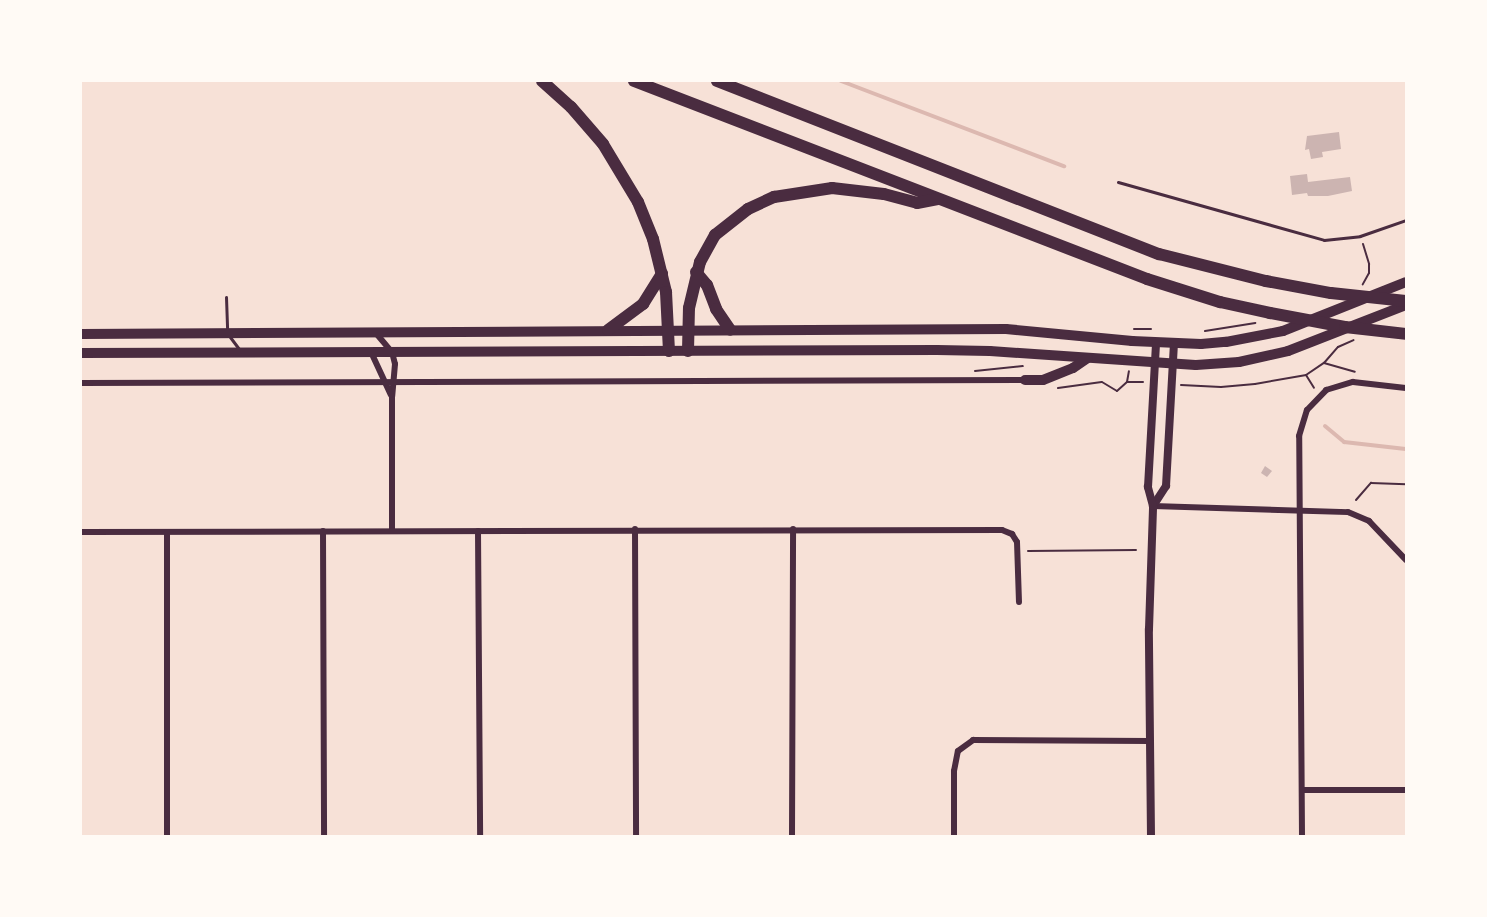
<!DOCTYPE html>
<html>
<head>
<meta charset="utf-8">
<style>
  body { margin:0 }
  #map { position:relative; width:1487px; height:917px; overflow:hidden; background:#f7e1d7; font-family:"Roboto Condensed",sans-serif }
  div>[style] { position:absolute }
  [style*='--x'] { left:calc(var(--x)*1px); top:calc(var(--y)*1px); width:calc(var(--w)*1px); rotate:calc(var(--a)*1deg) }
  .stream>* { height:4px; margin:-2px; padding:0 2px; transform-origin:2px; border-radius:2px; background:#dcb8b0 }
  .building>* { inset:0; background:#ccb4b1 }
  .path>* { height:2px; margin:-1px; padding:0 1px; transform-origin:1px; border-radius:1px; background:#4a2c40 }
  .service>* { height:3px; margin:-1.5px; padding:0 1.5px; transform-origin:1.5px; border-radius:1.5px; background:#4a2c40 }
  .minor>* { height:6px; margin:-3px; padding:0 3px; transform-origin:3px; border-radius:3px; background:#4a2c40 }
  .tertiary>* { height:8px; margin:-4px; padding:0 4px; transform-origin:4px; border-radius:4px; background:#4a2c40 }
  .primary>* { height:10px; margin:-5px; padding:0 5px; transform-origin:5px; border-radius:5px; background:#4a2c40 }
  .motorway>* { height:12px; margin:-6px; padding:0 6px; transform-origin:6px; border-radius:6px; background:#4a2c40 }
  span { translate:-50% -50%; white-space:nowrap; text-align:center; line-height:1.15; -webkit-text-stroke:6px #fffaf5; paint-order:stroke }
  .frame { position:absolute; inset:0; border:82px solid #fffaf5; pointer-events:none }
</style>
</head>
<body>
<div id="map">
  <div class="stream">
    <div style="--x:841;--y:81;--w:239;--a:20.9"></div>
    <div style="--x:1325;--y:426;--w:25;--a:40"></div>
    <div style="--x:1344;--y:442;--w:62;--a:6.4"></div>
  </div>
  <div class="building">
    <div style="clip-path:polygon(1339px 132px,1341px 149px,1322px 152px,1323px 157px,1311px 159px,1309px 149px,1305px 150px,1307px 136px)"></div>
    <div style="clip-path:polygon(1307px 174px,1308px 182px,1350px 177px,1352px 191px,1328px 196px,1308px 196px,1307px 193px,1292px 195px,1290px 176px)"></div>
    <div style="clip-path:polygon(1265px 466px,1272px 471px,1267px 477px,1261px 473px)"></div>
  </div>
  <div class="path">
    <div style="--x:1363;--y:244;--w:21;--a:73"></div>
    <div style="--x:1369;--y:264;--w:9;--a:90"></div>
    <div style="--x:1369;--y:273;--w:13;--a:119"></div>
    <div style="--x:1134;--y:329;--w:17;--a:0"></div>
    <div style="--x:1205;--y:331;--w:51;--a:-9.1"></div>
    <div style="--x:1324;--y:363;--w:21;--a:-49"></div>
    <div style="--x:1338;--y:347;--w:17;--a:-24"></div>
    <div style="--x:975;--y:371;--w:48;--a:-5.9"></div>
    <div style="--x:1306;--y:375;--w:15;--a:58"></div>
    <div style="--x:1127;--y:382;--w:11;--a:-80"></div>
    <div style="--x:1181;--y:385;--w:40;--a:2.9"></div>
    <div style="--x:1221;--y:387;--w:34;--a:-5"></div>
    <div style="--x:1255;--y:384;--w:52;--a:-10"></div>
    <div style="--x:1306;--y:375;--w:22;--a:-34"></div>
    <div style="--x:1324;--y:363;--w:32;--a:16"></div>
    <div style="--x:1058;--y:388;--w:44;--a:-7.8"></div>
    <div style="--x:1102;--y:382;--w:17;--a:31"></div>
    <div style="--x:1117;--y:391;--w:13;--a:-42"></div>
    <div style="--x:1127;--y:382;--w:16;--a:0"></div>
    <div style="--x:1356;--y:500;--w:23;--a:-49"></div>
    <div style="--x:1371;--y:483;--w:35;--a:2"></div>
    <div style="--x:1028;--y:551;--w:108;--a:-0.5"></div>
  </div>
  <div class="service">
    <div style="--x:1118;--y:182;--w:214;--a:15.7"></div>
    <div style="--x:1324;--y:240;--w:36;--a:-6"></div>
    <div style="--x:1360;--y:236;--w:49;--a:-19.2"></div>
    <div style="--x:226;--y:297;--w:35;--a:88"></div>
    <div style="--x:230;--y:337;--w:15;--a:53"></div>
  </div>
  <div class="minor">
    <div style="--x:375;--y:332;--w:26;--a:50"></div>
    <div style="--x:392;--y:352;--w:12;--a:76"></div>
    <div style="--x:395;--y:364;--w:32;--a:95"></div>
    <div style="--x:392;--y:396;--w:135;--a:90"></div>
    <div style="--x:371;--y:352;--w:47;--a:65.1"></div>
    <div style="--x:81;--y:383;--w:944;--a:-0.18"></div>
    <div style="--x:1153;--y:506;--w:195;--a:1.8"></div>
    <div style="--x:1348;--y:512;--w:23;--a:23"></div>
    <div style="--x:1369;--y:521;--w:54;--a:46.5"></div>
    <div style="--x:635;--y:529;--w:307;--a:89.8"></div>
    <div style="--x:323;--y:531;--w:305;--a:89.8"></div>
    <div style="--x:478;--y:531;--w:305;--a:89.6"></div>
    <div style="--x:81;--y:532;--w:921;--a:-0.12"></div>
    <div style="--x:1002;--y:530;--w:11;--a:22"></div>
    <div style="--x:1012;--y:534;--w:9;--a:58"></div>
    <div style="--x:1017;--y:542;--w:60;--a:88.1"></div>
    <div style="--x:167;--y:532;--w:304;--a:90"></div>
    <div style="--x:1302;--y:790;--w:104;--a:0"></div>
    <div style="--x:792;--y:836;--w:307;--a:-89.8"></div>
    <div style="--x:954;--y:836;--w:65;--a:-90"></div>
    <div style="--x:954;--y:771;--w:20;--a:-79"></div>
    <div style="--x:958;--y:751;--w:19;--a:-36"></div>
    <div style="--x:973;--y:740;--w:177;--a:0.3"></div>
    <div style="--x:1302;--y:836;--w:400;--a:-90.4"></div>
    <div style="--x:1299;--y:436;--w:27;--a:-73"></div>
    <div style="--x:1307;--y:410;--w:28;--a:-46"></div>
    <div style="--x:1326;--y:390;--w:28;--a:-17"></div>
    <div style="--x:1353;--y:382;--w:53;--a:6.5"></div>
  </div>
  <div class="tertiary">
    <div style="--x:1153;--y:506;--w:24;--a:-57"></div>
    <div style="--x:1166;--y:486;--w:143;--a:-86.8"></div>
    <div style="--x:1151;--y:836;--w:207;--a:-90.6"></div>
    <div style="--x:1149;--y:629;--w:123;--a:-88.1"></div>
    <div style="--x:1153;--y:506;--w:20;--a:-105"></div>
    <div style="--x:1148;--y:487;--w:145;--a:-86.8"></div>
  </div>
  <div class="primary">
    <div style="--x:81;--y:334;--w:925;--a:-0.31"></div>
    <div style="--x:1006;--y:329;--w:127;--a:5.4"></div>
    <div style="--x:1132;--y:341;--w:69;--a:2.5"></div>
    <div style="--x:1201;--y:344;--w:25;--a:-5"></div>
    <div style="--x:1226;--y:342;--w:58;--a:-10.9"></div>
    <div style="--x:1283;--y:331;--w:132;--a:-21.7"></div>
    <div style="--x:81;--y:353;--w:856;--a:-0.2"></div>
    <div style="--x:937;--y:350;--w:53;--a:1.1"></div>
    <div style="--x:990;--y:351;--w:206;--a:3.9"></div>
    <div style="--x:1196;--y:365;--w:43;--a:-4"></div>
    <div style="--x:1239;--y:362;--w:50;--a:-12.7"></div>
    <div style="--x:1288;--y:351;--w:127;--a:-21.3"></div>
    <div style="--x:1025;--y:380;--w:18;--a:0"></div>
    <div style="--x:1043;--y:380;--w:32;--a:-22"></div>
    <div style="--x:1073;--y:368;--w:18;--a:-34"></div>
  </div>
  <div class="motorway">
    <div style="--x:542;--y:81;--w:39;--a:42"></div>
    <div style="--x:571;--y:107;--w:49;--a:49.1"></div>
    <div style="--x:603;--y:144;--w:68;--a:58.9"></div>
    <div style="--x:638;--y:202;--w:40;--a:68"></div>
    <div style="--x:653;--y:239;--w:55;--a:76.2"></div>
    <div style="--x:666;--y:292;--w:59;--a:87.1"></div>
    <div style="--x:634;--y:81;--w:550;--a:21.1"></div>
    <div style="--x:1147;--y:279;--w:77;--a:17.5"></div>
    <div style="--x:1220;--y:302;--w:51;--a:12.4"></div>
    <div style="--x:1270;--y:313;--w:76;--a:10.6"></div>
    <div style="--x:1345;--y:327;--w:61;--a:6.5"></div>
    <div style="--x:717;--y:81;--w:475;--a:21.4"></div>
    <div style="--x:1159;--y:254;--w:110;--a:14.2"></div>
    <div style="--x:1266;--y:281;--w:66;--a:10.5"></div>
    <div style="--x:1331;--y:293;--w:75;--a:6.1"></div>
    <div style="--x:696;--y:272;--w:17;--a:50"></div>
    <div style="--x:707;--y:285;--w:26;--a:69"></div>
    <div style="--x:716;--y:309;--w:25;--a:56"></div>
    <div style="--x:608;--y:330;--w:44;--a:-36.6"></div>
    <div style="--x:643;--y:304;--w:36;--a:-58"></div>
    <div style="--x:688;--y:351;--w:43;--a:-88.7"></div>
    <div style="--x:689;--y:308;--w:47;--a:-76.6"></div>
    <div style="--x:700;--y:262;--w:31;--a:-61"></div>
    <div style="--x:715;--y:235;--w:42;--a:-38.2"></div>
    <div style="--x:748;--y:209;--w:29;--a:-25"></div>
    <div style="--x:774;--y:197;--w:59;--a:-8.8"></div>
    <div style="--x:832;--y:188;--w:52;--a:6.6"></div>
    <div style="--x:884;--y:194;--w:34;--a:15"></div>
    <div style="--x:917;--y:203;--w:21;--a:-11"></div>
  </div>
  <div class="frame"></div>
</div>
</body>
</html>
